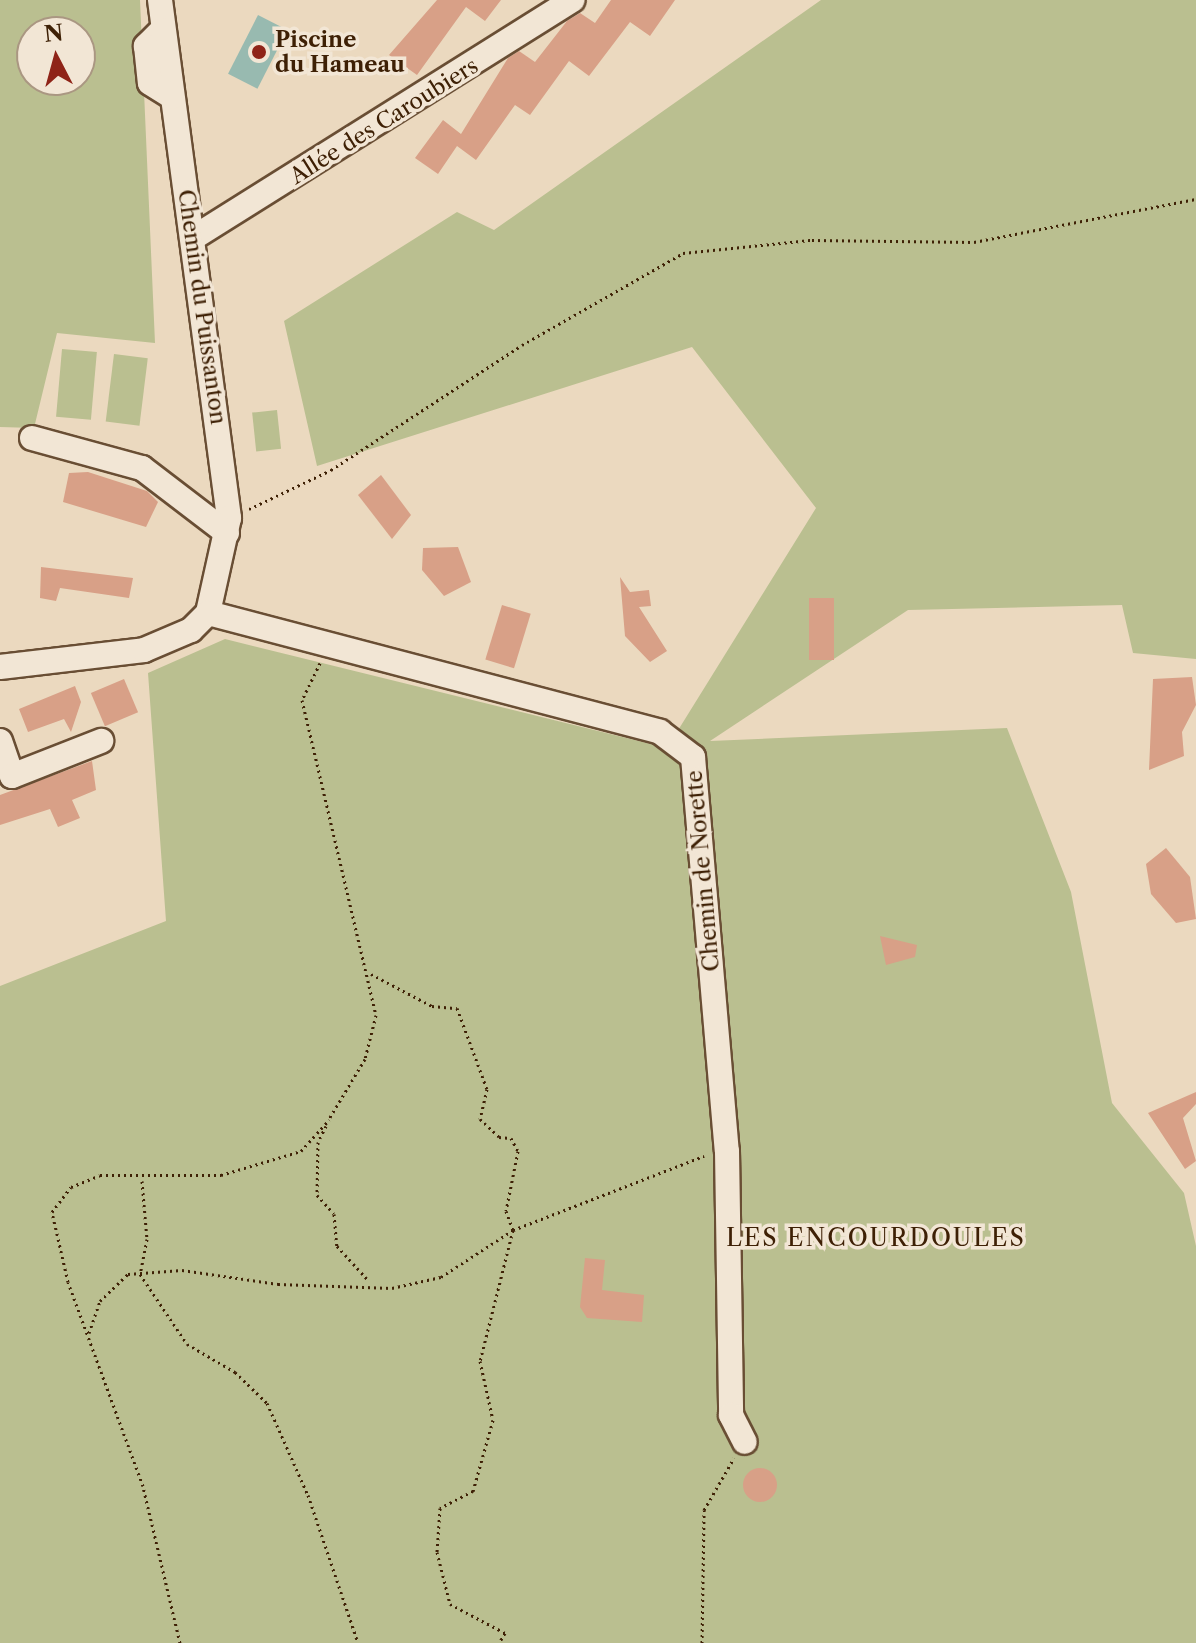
<!DOCTYPE html>
<html>
<head>
<meta charset="utf-8">
<style>
  body { margin:0 }
  #map { position:relative; width:1196px; height:1643px; overflow:hidden; background:#ebd9bf; font-family:"Libre Caslon Text",serif }
  div>[style] { position:absolute }
  [style*='--x'] { left:calc(var(--x)*1px); top:calc(var(--y)*1px); width:calc(var(--w)*1px); rotate:calc(var(--a)*1deg) }
  .green>* { inset:0; background:#babf90; transform-origin:0 0 }
  .water>* { inset:0; background:#98bab0; transform-origin:0 0 }
  .building>* { inset:0; background:#d8a087; transform-origin:0 0 }
  .round { border-radius:50% }
  .path>* { height:3px; margin-top:-1.5px; transform-origin:0; background:repeating-linear-gradient(90deg,#3e2005 0 2px,transparent 0 6px) }
  .roads { filter:drop-shadow(2px 0 #694e34) drop-shadow(-2px 0 #694e34) drop-shadow(0 2px #694e34) drop-shadow(0 -2px #694e34) }
  .minor>* { height:24px; margin:-12px; padding:0 12px; transform-origin:12px; border-radius:12px; background:#f2e6d5 }
  .dots>* { width:22px; height:22px; translate:-50% -50%; box-sizing:border-box; border:4px solid #f2e6d5; border-radius:50% }
  span { translate:-50% -50%; white-space:nowrap; text-align:center; line-height:1.15; -webkit-text-stroke:7px #f2e6d5; paint-order:stroke }
  .poi-label { font-size:22px; color:#3e2005; font-weight:700 }
  .left { translate:0 -50%; text-align:left }
  .street-label { font-size:22px; color:#3e2005 }
  .neighbourhood-label { font-size:24px; color:#3e2005; letter-spacing:2px }
  .north { position:absolute; left:16px; top:16px; width:80px; height:80px; box-sizing:border-box; background:#f2e6d5; border:2px solid #aa9782; border-radius:50%; rotate:354deg; font-size:22px; font-weight:700; line-height:32px; text-align:center; color:#3e2005 }
  .north::after { content:''; display:block; margin:auto; width:28px; height:36px; background:#8f2418; clip-path:polygon(50% 0,100% 100%,50% 72%,0 100%) }
</style>
</head>
<body>
<div id="map">
  <div class="green">
    <div style="clip-path:polygon(evenodd,0 0,140px 0,155px 343px,57px 333px,34px 428px,0 427px,0 0,32px 32px,80px 32px,80px 80px,32px 80px,32px 32px)"></div>
    <div style="clip-path:polygon(821px 0,1196px 0,1196px 659px,1133px 653px,1122px 605px,908px 610px,710px 741px,1007px 728px,1071px 892px,1112px 1103px,1184px 1193px,1196px 1246px,1196px 1643px,0 1643px,0 986px,166px 921px,148px 673px,225px 639px,667px 748px,816px 508px,692px 347px,317px 466px,284px 321px,457px 212px,494px 230px)"></div>
    <div style="left:62px;top:349px;width:35px;height:68px;rotate:5deg"></div>
    <div style="left:114px;top:354px;width:34px;height:68px;rotate:7deg"></div>
    <div style="left:277px;top:410px;width:39px;height:25px;rotate:84deg"></div>
  </div>
  <div class="water">
    <div style="left:258px;top:15px;width:33px;height:66px;rotate:27deg"></div>
  </div>
  <div class="building">
    <div style="clip-path:polygon(437px 0,501px 0,485px 21px,466px 7px,417px 75px,389px 55px)"></div>
    <div style="clip-path:polygon(611px 0,675px 0,650px 36px,630px 22px,589px 76px,569px 61px,530px 115px,515px 105px,476px 160px,457px 146px,438px 174px,415px 158px,443px 120px,461px 134px,508px 58px,519px 51px,535px 62px,567px 21px,580px 13px,595px 23px)"></div>
    <div style="clip-path:polygon(88px 472px,147px 491px,158px 502px,146px 527px,63px 502px,69px 473px)"></div>
    <div style="clip-path:polygon(381px 475px,411px 515px,392px 539px,358px 495px)"></div>
    <div style="clip-path:polygon(458px 547px,471px 582px,444px 596px,422px 570px,423px 548px)"></div>
    <div style="clip-path:polygon(41px 567px,133px 578px,129px 598px,60px 588px,56px 601px,40px 598px)"></div>
    <div style="clip-path:polygon(620px 577px,630px 592px,649px 590px,651px 606px,639px 607px,667px 651px,650px 662px,625px 636px)"></div>
    <div style="left:809px;top:598px;width:25px;height:62px"></div>
    <div style="left:502px;top:605px;width:30px;height:57px;rotate:17deg"></div>
    <div style="clip-path:polygon(1192px 677px,1196px 705px,1182px 732px,1184px 756px,1149px 770px,1153px 679px)"></div>
    <div style="left:124px;top:679px;width:36px;height:36px;rotate:67deg"></div>
    <div style="clip-path:polygon(75px 686px,81px 702px,71px 732px,64px 719px,28px 732px,19px 709px)"></div>
    <div style="clip-path:polygon(92px 761px,96px 790px,72px 800px,80px 818px,58px 827px,50px 809px,0 825px,0 795px)"></div>
    <div style="clip-path:polygon(1166px 848px,1190px 877px,1196px 919px,1176px 923px,1151px 894px,1146px 864px)"></div>
    <div style="clip-path:polygon(880px 936px,917px 945px,915px 957px,886px 965px)"></div>
    <div style="clip-path:polygon(1196px 1092px,1196px 1104px,1183px 1118px,1196px 1161px,1185px 1169px,1148px 1113px)"></div>
    <div style="clip-path:polygon(585px 1258px,605px 1260px,602px 1290px,644px 1295px,642px 1322px,587px 1318px,580px 1307px)"></div>
    <div class="round" style="left:743px;top:1468px;width:34px;height:34px"></div>
  </div>
  <div class="path">
    <div style="--x:249;--y:509;--w:91;--a:-25.4"></div>
    <div style="--x:331;--y:470;--w:228;--a:-33.2"></div>
    <div style="--x:522;--y:345;--w:185;--a:-29.7"></div>
    <div style="--x:683;--y:253;--w:130;--a:-5.8"></div>
    <div style="--x:812;--y:240;--w:162;--a:0.7"></div>
    <div style="--x:974;--y:242;--w:226;--a:-11"></div>
    <div style="--x:320;--y:663;--w:41;--a:115.9"></div>
    <div style="--x:302;--y:700;--w:324;--a:76.8"></div>
    <div style="--x:376;--y:1015;--w:45;--a:104"></div>
    <div style="--x:365;--y:1059;--w:70;--a:121"></div>
    <div style="--x:371;--y:974;--w:69;--a:27.7"></div>
    <div style="--x:432;--y:1006;--w:25;--a:5"></div>
    <div style="--x:457;--y:1008;--w:86;--a:69.7"></div>
    <div style="--x:487;--y:1089;--w:31;--a:103"></div>
    <div style="--x:480;--y:1119;--w:26;--a:43"></div>
    <div style="--x:499;--y:1137;--w:12;--a:5"></div>
    <div style="--x:511;--y:1138;--w:15;--a:62"></div>
    <div style="--x:518;--y:1151;--w:61;--a:101.3"></div>
    <div style="--x:506;--y:1211;--w:20;--a:70"></div>
    <div style="--x:513;--y:1230;--w:135;--a:104.1"></div>
    <div style="--x:480;--y:1361;--w:60;--a:77.6"></div>
    <div style="--x:493;--y:1420;--w:74;--a:105.7"></div>
    <div style="--x:473;--y:1491;--w:37;--a:153"></div>
    <div style="--x:440;--y:1508;--w:44;--a:93.9"></div>
    <div style="--x:437;--y:1552;--w:54;--a:76"></div>
    <div style="--x:450;--y:1604;--w:62;--a:27.8"></div>
    <div style="--x:505;--y:1633;--w:12;--a:121"></div>
    <div style="--x:326;--y:1126;--w:18;--a:117"></div>
    <div style="--x:318;--y:1142;--w:53;--a:91.1"></div>
    <div style="--x:317;--y:1195;--w:25;--a:48"></div>
    <div style="--x:334;--y:1214;--w:32;--a:85"></div>
    <div style="--x:337;--y:1246;--w:47;--a:47.6"></div>
    <div style="--x:142;--y:1181;--w:58;--a:85.1"></div>
    <div style="--x:147;--y:1239;--w:36;--a:101"></div>
    <div style="--x:140;--y:1274;--w:84;--a:56.1"></div>
    <div style="--x:187;--y:1344;--w:56;--a:30.3"></div>
    <div style="--x:235;--y:1372;--w:45;--a:44.1"></div>
    <div style="--x:267;--y:1403;--w:101;--a:66"></div>
    <div style="--x:308;--y:1495;--w:156;--a:71.3"></div>
    <div style="--x:89;--y:1333;--w:34;--a:-71"></div>
    <div style="--x:100;--y:1301;--w:39;--a:-44"></div>
    <div style="--x:128;--y:1274;--w:54;--a:-4.2"></div>
    <div style="--x:182;--y:1270;--w:97;--a:8.3"></div>
    <div style="--x:278;--y:1284;--w:114;--a:2"></div>
    <div style="--x:392;--y:1288;--w:50;--a:-12.7"></div>
    <div style="--x:441;--y:1277;--w:86;--a:-33.1"></div>
    <div style="--x:513;--y:1230;--w:205;--a:-21.2"></div>
    <div style="--x:180;--y:1643;--w:161;--a:-103.3"></div>
    <div style="--x:143;--y:1486;--w:217;--a:-110.2"></div>
    <div style="--x:68;--y:1282;--w:72;--a:-102.9"></div>
    <div style="--x:52;--y:1212;--w:31;--a:-53"></div>
    <div style="--x:71;--y:1187;--w:31;--a:-22"></div>
    <div style="--x:100;--y:1175;--w:121;--a:0"></div>
    <div style="--x:221;--y:1175;--w:84;--a:-16.7"></div>
    <div style="--x:301;--y:1151;--w:42;--a:-47.9"></div>
    <div style="--x:702;--y:1643;--w:133;--a:-89.1"></div>
    <div style="--x:704;--y:1510;--w:60;--a:-60"></div>
  </div>
  <div class="roads">
    <div class="minor">
      <div style="--x:160;--y:0;--w:523;--a:82.41"></div>
      <div style="--x:229;--y:518;--w:97;--a:102.5"></div>
      <div style="--x:162;--y:30;--w:23;--a:135"></div>
      <div style="--x:146;--y:46;--w:37;--a:84"></div>
      <div style="--x:150;--y:83;--w:26;--a:32"></div>
      <div style="--x:193;--y:238;--w:448;--a:-32.1"></div>
      <div style="--x:32;--y:438;--w:114;--a:15.3"></div>
      <div style="--x:142;--y:468;--w:107;--a:37.4"></div>
      <div style="--x:208;--y:613;--w:467;--a:14.7"></div>
      <div style="--x:660;--y:732;--w:41;--a:37.1"></div>
      <div style="--x:693;--y:757;--w:395;--a:85.1"></div>
      <div style="--x:727;--y:1151;--w:264;--a:89.1"></div>
      <div style="--x:731;--y:1415;--w:30;--a:63"></div>
      <div style="--x:0;--y:667;--w:145;--a:-6.7"></div>
      <div style="--x:144;--y:650;--w:51;--a:-23.1"></div>
      <div style="--x:191;--y:630;--w:24;--a:-45"></div>
      <div style="--x:0;--y:741;--w:37;--a:71"></div>
      <div style="--x:12;--y:776;--w:96;--a:-21.5"></div>
    </div>
  </div>
  <div class="dots">
    <div style="left:259px;top:52px;background:#8f2418"></div>
  </div>
  <div class="poi-label">
    <span class="left" style="left:275px;top:52px">Piscine<br>du Hameau</span>
  </div>
  <div class="street-label">
    <span style="left:384px;top:121px;rotate:-32deg">Allée des Caroubiers</span>
    <span style="left:202px;top:307px;rotate:82deg">Chemin du Puissanton</span>
    <span style="left:703px;top:871px;rotate:-95deg">Chemin de Norette</span>
  </div>
  <div class="neighbourhood-label">
    <span style="left:876px;top:1238px">LES ENCOURDOULES</span>
  </div>
  <div class="north">N</div>
</div>
</body>
</html>
